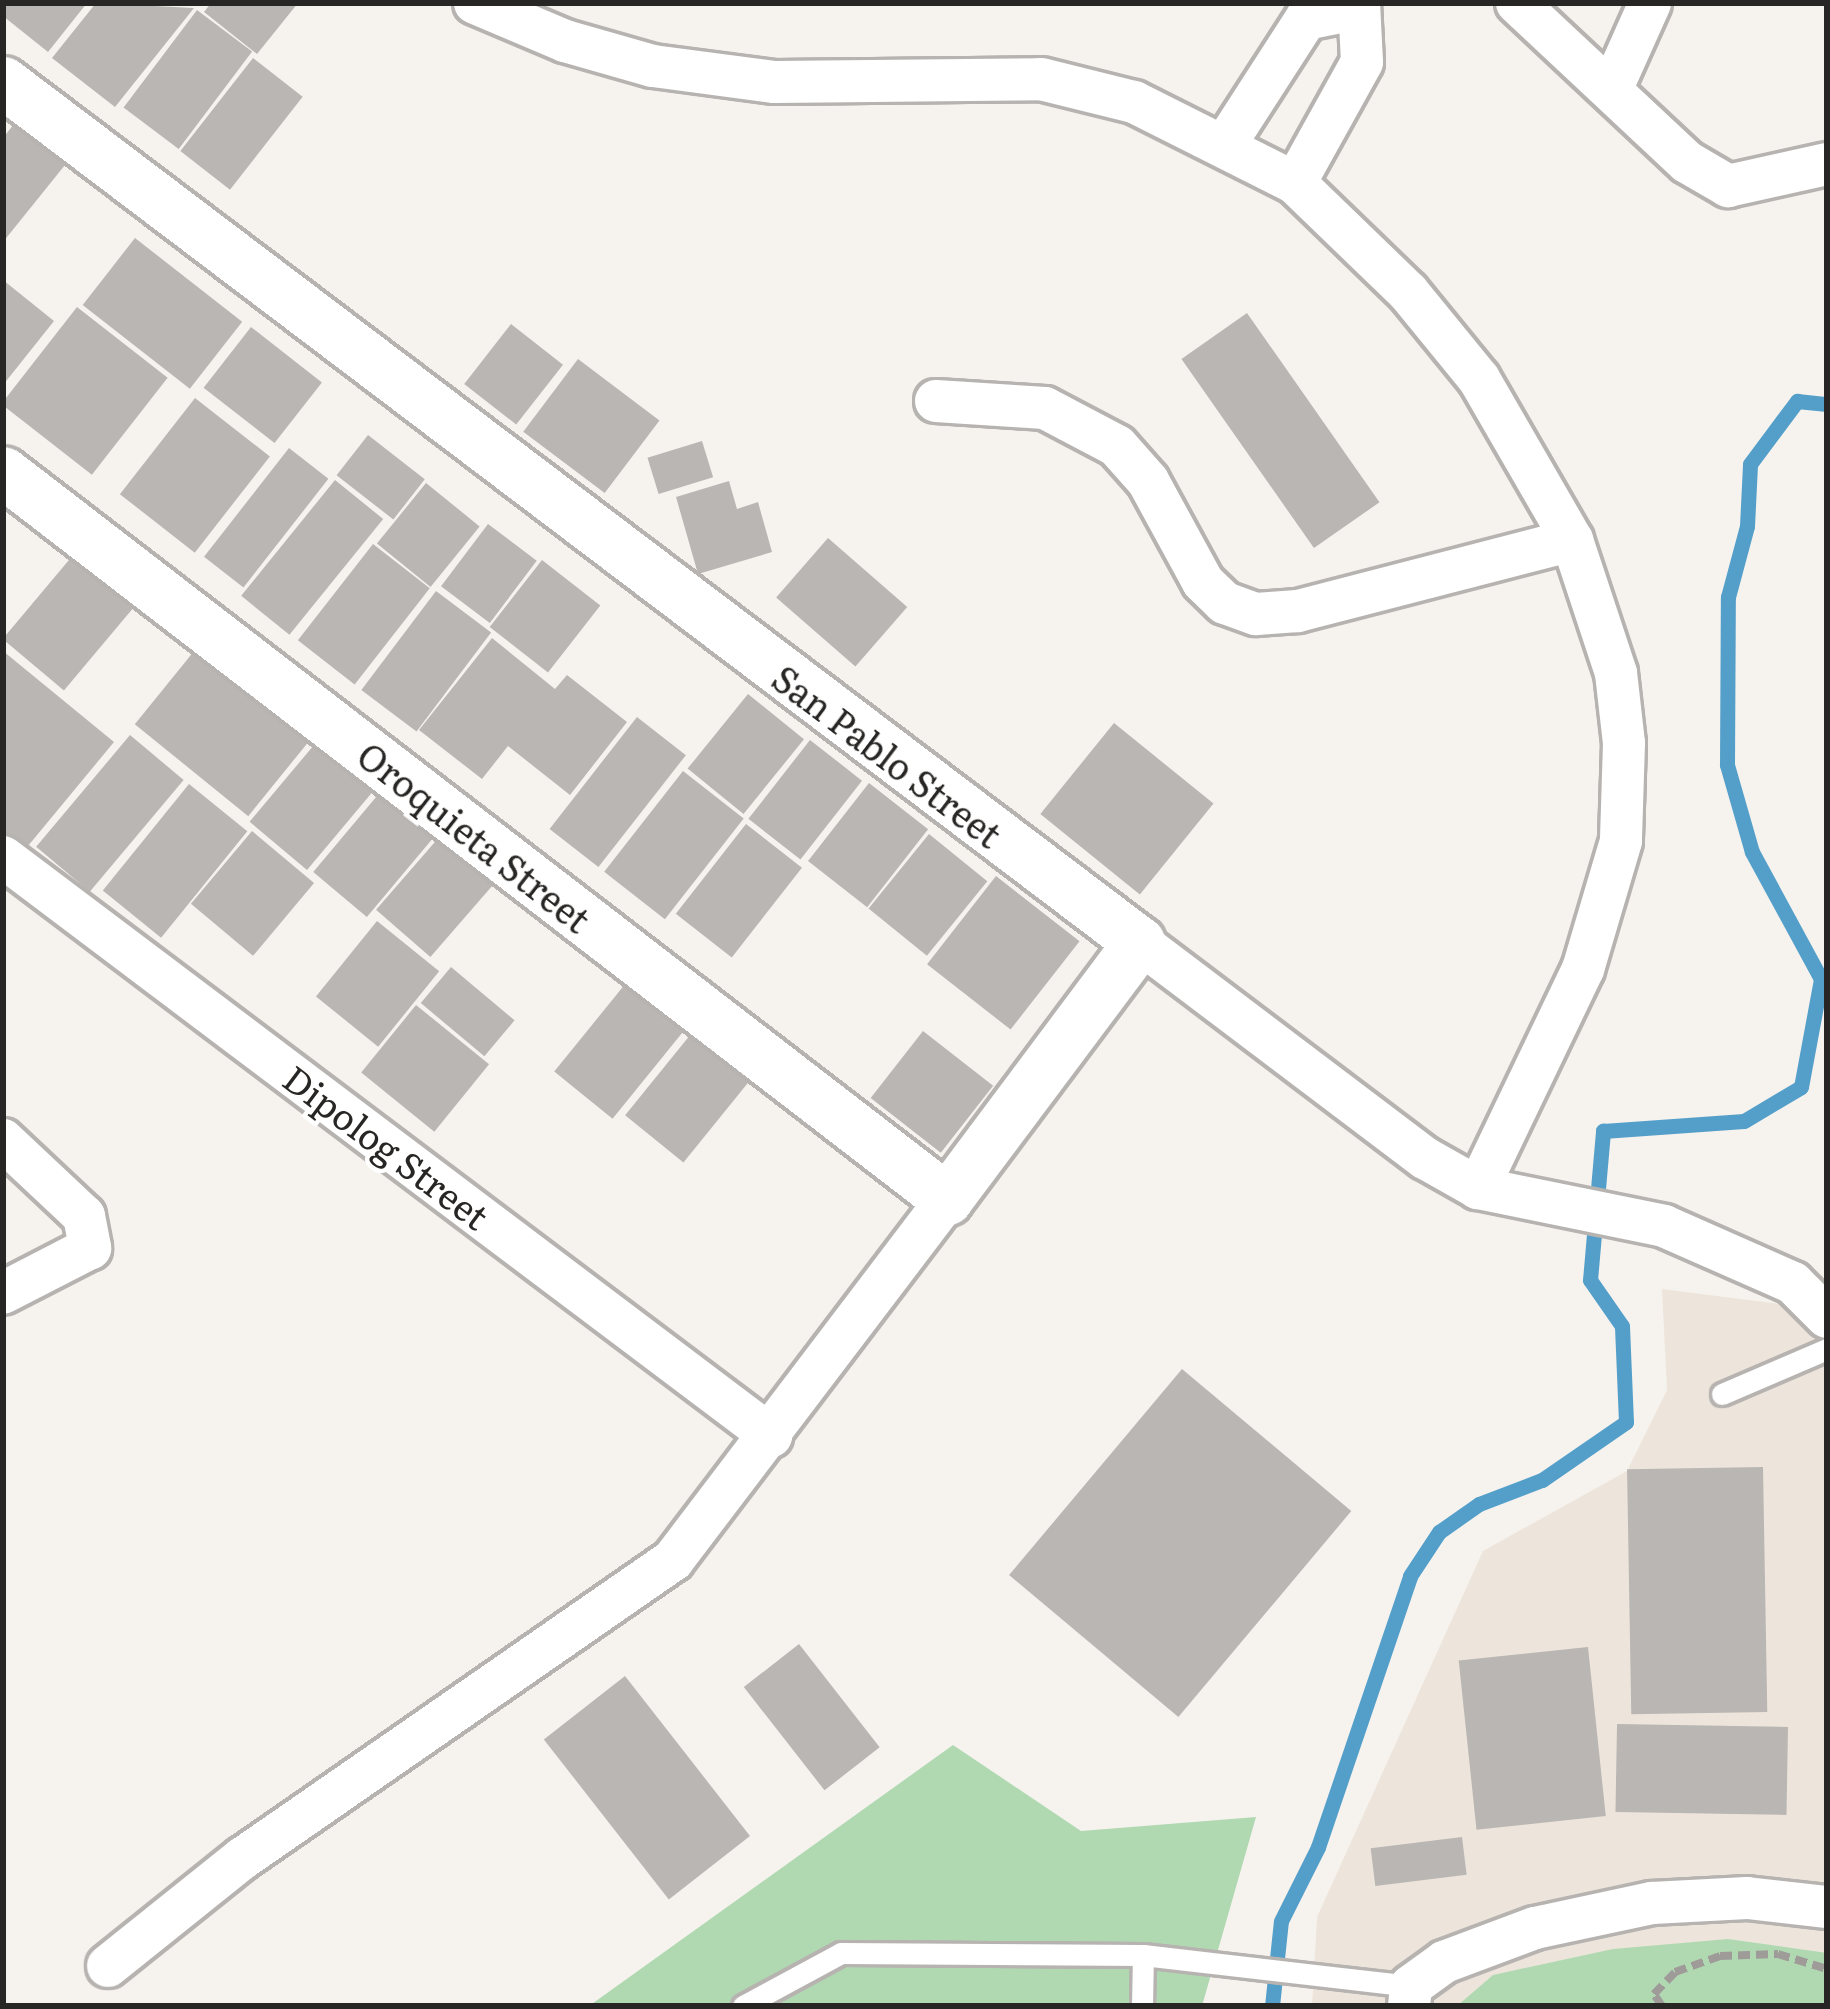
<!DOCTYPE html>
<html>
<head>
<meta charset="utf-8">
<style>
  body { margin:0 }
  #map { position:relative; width:1830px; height:2009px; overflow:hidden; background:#f6f3ef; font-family:Literata,serif }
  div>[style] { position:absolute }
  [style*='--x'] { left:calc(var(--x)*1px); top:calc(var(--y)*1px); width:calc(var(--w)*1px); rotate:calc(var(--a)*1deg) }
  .built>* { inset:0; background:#ede5db }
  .green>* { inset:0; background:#b0d9b2 }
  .stream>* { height:15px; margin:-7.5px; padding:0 7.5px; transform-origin:7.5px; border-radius:7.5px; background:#549fc9 }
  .building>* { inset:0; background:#b9b6b3; transform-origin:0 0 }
  .path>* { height:8px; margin-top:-4px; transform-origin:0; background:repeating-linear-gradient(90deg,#9e9b98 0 12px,transparent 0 18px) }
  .roads { filter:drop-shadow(3px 0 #b6b3b0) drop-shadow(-3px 0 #b6b3b0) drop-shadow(0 3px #b6b3b0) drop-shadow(0 -3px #b6b3b0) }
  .service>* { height:21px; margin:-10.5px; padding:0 10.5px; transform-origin:10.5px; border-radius:10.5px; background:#fff }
  .minor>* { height:42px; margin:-21px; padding:0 21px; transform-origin:21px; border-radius:21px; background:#fff }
  .tertiary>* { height:51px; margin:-25.5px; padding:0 25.5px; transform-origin:25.5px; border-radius:25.5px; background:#fff }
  span { translate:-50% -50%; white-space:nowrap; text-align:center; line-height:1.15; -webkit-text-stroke:9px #fff; paint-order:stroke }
  .street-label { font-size:36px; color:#272624 }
  .frame { position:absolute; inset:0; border:6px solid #272624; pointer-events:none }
</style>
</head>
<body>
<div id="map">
  <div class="built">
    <div style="clip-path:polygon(1662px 1289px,1827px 1310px,1827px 2006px,1312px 2006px,1317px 1917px,1483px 1551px,1627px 1471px,1667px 1390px)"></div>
  </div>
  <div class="green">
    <div style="clip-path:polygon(953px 1745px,1081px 1831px,1256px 1817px,1202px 2006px,589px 2006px)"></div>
    <div style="clip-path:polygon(1728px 1939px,1827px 1953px,1827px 2006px,1457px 2006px,1493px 1975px,1613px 1949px)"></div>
  </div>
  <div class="stream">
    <div style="--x:1272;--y:2006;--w:85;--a:-84"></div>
    <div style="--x:1281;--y:1921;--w:83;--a:-63.4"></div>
    <div style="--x:1318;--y:1847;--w:286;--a:-71.2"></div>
    <div style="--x:1410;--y:1576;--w:53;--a:-56.6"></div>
    <div style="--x:1439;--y:1532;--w:49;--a:-35"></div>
    <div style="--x:1479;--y:1504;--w:67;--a:-20.9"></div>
    <div style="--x:1542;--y:1480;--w:102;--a:-34.6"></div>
    <div style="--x:1626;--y:1422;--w:96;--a:-92.4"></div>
    <div style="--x:1622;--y:1326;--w:56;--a:-124.8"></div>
    <div style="--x:1590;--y:1280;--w:150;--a:-85"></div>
    <div style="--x:1603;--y:1131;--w:141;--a:-4.1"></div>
    <div style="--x:1744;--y:1121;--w:66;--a:-30.8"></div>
    <div style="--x:1801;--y:1087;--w:110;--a:-79.5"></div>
    <div style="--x:1821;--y:979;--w:145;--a:-118.5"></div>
    <div style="--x:1752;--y:852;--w:91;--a:-106"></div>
    <div style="--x:1727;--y:765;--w:168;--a:-89.7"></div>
    <div style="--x:1728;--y:597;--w:73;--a:-75"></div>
    <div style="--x:1747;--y:526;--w:62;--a:-87.2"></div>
    <div style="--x:1750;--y:464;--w:79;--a:-53.3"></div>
    <div style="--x:1797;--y:401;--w:30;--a:6"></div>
  </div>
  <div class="building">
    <div style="clip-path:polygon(3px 3px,87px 3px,48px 52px,3px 16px)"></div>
    <div style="clip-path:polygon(96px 3px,194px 8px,115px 107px,52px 58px)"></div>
    <div style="clip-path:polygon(211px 3px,298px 3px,257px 54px,204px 12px)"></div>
    <div style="left:197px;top:10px;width:69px;height:122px;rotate:37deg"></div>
    <div style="left:253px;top:58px;width:63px;height:118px;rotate:38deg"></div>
    <div style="clip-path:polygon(14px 124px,65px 165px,3px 242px,3px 138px)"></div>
    <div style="left:135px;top:238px;width:136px;height:85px;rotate:38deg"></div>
    <div style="clip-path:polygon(3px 280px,54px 321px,3px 385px)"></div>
    <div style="left:77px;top:307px;width:115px;height:123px;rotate:38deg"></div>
    <div style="left:1247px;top:313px;width:231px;height:80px;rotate:55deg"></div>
    <div style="left:511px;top:324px;width:66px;height:76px;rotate:38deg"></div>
    <div style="left:251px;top:327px;width:90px;height:77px;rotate:38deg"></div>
    <div style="left:578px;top:359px;width:102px;height:91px;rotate:37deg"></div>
    <div style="left:195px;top:398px;width:95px;height:122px;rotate:38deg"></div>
    <div style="left:368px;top:435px;width:72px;height:51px;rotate:38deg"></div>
    <div style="left:702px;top:441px;width:38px;height:57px;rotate:73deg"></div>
    <div style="left:289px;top:448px;width:50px;height:138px;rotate:38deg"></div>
    <div style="left:335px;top:480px;width:62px;height:149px;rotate:39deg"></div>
    <div style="clip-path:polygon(729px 481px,737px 509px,758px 502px,772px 552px,698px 574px,676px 497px)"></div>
    <div style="left:426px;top:483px;width:69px;height:78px;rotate:39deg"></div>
    <div style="left:488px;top:524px;width:61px;height:78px;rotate:37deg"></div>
    <div style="left:828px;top:538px;width:105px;height:79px;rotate:41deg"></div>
    <div style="left:373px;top:544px;width:72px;height:122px;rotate:38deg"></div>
    <div style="left:74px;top:554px;width:80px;height:111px;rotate:40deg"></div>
    <div style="left:542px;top:560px;width:74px;height:85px;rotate:38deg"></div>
    <div style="left:436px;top:591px;width:69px;height:124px;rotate:37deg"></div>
    <div style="clip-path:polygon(492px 638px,555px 689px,567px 675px,627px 722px,570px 795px,508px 746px,482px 779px,419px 730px)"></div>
    <div style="left:199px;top:645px;width:146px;height:102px;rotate:39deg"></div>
    <div style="clip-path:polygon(3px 651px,114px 742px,23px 852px,3px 836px)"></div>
    <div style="left:748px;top:694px;width:72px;height:96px;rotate:39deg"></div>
    <div style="left:637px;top:717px;width:62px;height:142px;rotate:38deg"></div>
    <div style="left:1114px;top:723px;width:128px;height:117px;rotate:39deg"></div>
    <div style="left:130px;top:735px;width:70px;height:146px;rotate:40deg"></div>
    <div style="left:319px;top:739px;width:75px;height:108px;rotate:40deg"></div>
    <div style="left:810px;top:740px;width:66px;height:100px;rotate:38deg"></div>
    <div style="left:683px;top:771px;width:77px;height:128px;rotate:38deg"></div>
    <div style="left:869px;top:783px;width:75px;height:99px;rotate:38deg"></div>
    <div style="left:189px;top:784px;width:75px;height:137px;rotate:39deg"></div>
    <div style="left:382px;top:790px;width:70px;height:107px;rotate:40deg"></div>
    <div style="left:746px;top:824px;width:71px;height:114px;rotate:38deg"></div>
    <div style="left:252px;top:831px;width:81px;height:95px;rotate:40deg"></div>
    <div style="left:929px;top:834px;width:75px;height:96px;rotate:39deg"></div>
    <div style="left:441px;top:835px;width:72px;height:99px;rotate:41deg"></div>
    <div style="left:996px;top:876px;width:106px;height:112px;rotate:38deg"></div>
    <div style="left:377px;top:921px;width:80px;height:97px;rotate:39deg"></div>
    <div style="left:451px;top:967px;width:83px;height:47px;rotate:40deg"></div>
    <div style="left:626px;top:983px;width:75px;height:114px;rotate:39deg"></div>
    <div style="left:416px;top:1005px;width:94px;height:87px;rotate:39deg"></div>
    <div style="left:695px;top:1029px;width:75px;height:111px;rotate:39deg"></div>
    <div style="left:923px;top:1031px;width:89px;height:85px;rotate:38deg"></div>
    <div style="left:1182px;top:1369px;width:221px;height:269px;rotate:40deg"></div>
    <div style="left:1763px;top:1467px;width:245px;height:136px;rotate:89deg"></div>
    <div style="left:799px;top:1644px;width:131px;height:70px;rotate:52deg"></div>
    <div style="left:1588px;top:1647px;width:170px;height:130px;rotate:84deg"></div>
    <div style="left:625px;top:1676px;width:203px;height:103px;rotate:52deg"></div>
    <div style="left:1788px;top:1727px;width:88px;height:171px;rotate:91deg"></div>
    <div style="left:1462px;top:1837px;width:38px;height:92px;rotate:83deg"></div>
  </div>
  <div class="path">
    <div style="--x:1662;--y:2006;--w:14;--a:-124"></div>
    <div style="--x:1654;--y:1994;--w:30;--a:-46"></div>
    <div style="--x:1675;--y:1972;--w:48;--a:-19.6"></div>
    <div style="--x:1720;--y:1956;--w:58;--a:-2"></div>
    <div style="--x:1778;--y:1954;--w:51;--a:17"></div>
  </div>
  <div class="roads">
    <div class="service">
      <div style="--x:1722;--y:1394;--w:114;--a:-23.2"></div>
      <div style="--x:743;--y:2006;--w:111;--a:-28.4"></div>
      <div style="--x:841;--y:1953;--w:302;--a:0.4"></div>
      <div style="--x:1143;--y:1955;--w:270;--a:6.6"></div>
      <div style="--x:1142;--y:2006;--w:51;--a:-88.9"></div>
    </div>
    <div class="minor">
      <div style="--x:475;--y:3;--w:98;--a:22.9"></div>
      <div style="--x:565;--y:41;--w:91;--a:15.9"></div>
      <div style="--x:653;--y:66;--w:123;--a:7.5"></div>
      <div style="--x:775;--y:82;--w:266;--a:-0.6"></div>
      <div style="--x:1041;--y:79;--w:96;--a:13.9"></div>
      <div style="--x:1134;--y:102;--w:180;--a:26.7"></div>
      <div style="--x:1295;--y:183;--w:157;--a:44"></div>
      <div style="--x:1408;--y:292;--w:112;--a:50.8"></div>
      <div style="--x:1479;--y:379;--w:186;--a:60"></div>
      <div style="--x:1572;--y:540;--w:140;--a:71.7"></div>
      <div style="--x:1616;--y:673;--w:70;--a:83.5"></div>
      <div style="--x:1624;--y:743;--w:98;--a:91.8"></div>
      <div style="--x:1621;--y:841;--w:134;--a:106.5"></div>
      <div style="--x:1583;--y:969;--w:243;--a:115.6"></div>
      <div style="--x:1517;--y:3;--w:233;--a:43.1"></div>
      <div style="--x:1687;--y:162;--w:48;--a:30.3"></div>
      <div style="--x:1728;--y:186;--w:101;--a:-12.5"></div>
      <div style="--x:1612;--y:88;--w:93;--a:-65.9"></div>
      <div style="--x:1226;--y:143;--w:148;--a:-57.2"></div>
      <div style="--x:1306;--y:19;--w:51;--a:-11.3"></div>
      <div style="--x:1295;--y:183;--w:138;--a:-61"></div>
      <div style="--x:1362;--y:62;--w:59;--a:-92.9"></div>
      <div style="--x:936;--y:401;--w:109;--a:3.7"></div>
      <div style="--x:1045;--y:408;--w:81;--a:27.8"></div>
      <div style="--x:1117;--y:446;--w:47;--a:48.5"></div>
      <div style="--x:1148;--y:481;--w:115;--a:61.4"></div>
      <div style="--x:1203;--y:582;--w:30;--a:44"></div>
      <div style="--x:1225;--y:603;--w:33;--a:20"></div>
      <div style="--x:1256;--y:614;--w:42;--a:-4.1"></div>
      <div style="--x:1298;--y:611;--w:283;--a:-14.5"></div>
      <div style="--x:3;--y:857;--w:962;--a:37.01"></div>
      <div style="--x:1139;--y:942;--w:358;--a:37.1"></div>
      <div style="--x:1425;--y:1158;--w:61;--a:29.5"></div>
      <div style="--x:1478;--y:1188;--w:190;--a:11.5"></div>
      <div style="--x:1664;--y:1226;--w:141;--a:23.8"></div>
      <div style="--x:1793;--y:1283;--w:48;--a:45"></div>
      <div style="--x:3;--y:1140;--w:111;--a:43.2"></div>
      <div style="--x:84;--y:1216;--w:33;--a:79"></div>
      <div style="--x:90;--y:1248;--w:98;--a:152.7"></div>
      <div style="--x:108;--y:1966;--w:173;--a:-38.7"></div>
      <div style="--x:243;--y:1858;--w:523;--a:-34.72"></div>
      <div style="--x:673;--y:1560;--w:453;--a:-52.8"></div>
      <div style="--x:1409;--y:2006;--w:20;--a:-84"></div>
      <div style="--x:1411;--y:1986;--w:41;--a:-36"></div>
      <div style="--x:1444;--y:1962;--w:97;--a:-20.5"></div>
      <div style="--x:1535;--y:1928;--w:120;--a:-12.1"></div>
      <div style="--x:1652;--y:1903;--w:95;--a:-3"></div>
      <div style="--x:1747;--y:1898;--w:81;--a:6.4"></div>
    </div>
    <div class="tertiary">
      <div style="--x:3;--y:82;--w:1425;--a:37.13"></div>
      <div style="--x:1139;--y:942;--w:321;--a:126.8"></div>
      <div style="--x:947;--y:1199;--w:1191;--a:-142.4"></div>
    </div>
  </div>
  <div class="street-label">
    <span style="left:888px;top:755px;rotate:37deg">San Pablo Street</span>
    <span style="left:475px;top:836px;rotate:38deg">Oroquieta Street</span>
    <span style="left:387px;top:1146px;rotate:37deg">Dipolog Street</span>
  </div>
  <div class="frame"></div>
</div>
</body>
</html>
